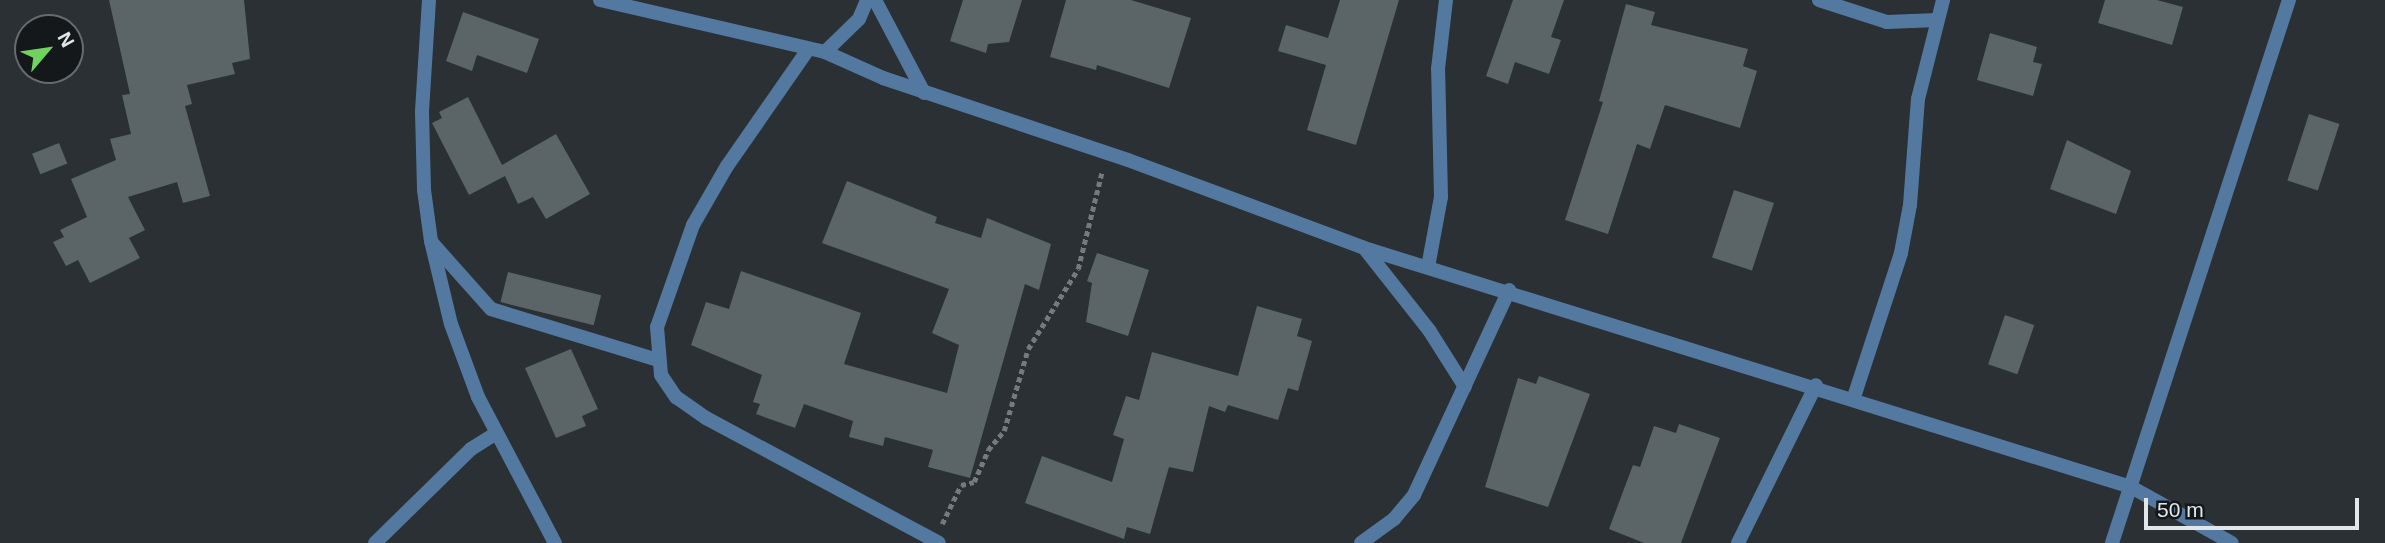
<!DOCTYPE html>
<html>
<head>
<meta charset="utf-8">
<style>
  body { margin:0 }
  #map { position:relative; width:2385px; height:543px; overflow:hidden; background:#2a3034; font-family:Arial,sans-serif }
  div>[style] { position:absolute }
  [style*='--x'] { left:calc(var(--x)*1px); top:calc(var(--y)*1px); width:calc(var(--w)*1px); rotate:calc(var(--a)*1deg) }
  .building>* { inset:0; background:#5b6467; transform-origin:0 0 }
  .path>* { height:4.5px; margin-top:-2.25px; transform-origin:0; background:repeating-linear-gradient(90deg,#757a7e 0 5px,transparent 0 8.5px) }
  .street>* { height:14px; margin:-7px; padding:0 7px; transform-origin:7px; border-radius:7px; background:#5379a1 }
  span { translate:-50% -50%; white-space:nowrap; text-align:center; line-height:1.15; -webkit-text-stroke:5px #15181a; paint-order:stroke }
  .north { position:absolute; left:14px; top:14px; width:70px; height:70px; box-sizing:border-box; background:#15181a; border:2px solid #676b6d; border-radius:50%; rotate:61deg; font-size:19px; font-weight:700; line-height:28px; text-align:center; color:#e3e7ea }
  .north::after { content:''; display:block; margin:auto; width:24px; height:32px; background:#70d35f; clip-path:polygon(50% 0,100% 100%,50% 72%,0 100%) }
  .scale { position:absolute; left:2144px; top:498px; width:215px; height:32px; box-sizing:border-box; border:4px solid #e3e7ea; border-top:0; padding-left:9px; font-size:21px; line-height:24px; white-space:nowrap; color:#e3e7ea; -webkit-text-stroke:5px #15181a; paint-order:stroke }
</style>
</head>
<body>
<div id="map">
  <div class="building">
    <div style="clip-path:polygon(109px 0,244px 0,250px 59px,232px 63px,235px 74px,187px 85px,192px 104px,185px 106px,210px 196px,183px 203px,177px 182px,128px 197px,145px 230px,129px 238px,140px 258px,90px 283px,78px 260px,66px 266px,53px 242px,64px 237px,60px 230px,87px 217px,71px 179px,116px 160px,110px 139px,131px 134px,122px 95px,130px 94px)"></div>
    <div style="clip-path:polygon(963px 0,1022px 0,1009px 42px,988px 44px,986px 53px,950px 41px)"></div>
    <div style="clip-path:polygon(1066px 0,1131px 0,1191px 18px,1169px 88px,1097px 65px,1096px 70px,1050px 57px)"></div>
    <div style="clip-path:polygon(1340px 0,1399px 0,1356px 145px,1307px 130px,1326px 65px,1278px 51px,1286px 25px,1328px 38px)"></div>
    <div style="clip-path:polygon(1513px 0,1564px 0,1551px 37px,1561px 40px,1549px 74px,1515px 62px,1508px 84px,1486px 76px)"></div>
    <div style="clip-path:polygon(2105px 0,2157px 0,2183px 7px,2172px 45px,2098px 23px)"></div>
    <div style="clip-path:polygon(1626px 4px,1655px 12px,1651px 25px,1748px 49px,1743px 66px,1757px 71px,1740px 128px,1665px 105px,1650px 149px,1637px 144px,1608px 234px,1565px 220px,1603px 102px,1599px 101px)"></div>
    <div style="clip-path:polygon(463px 12px,539px 39px,527px 73px,477px 55px,472px 71px,446px 61px)"></div>
    <div style="clip-path:polygon(1990px 33px,2037px 47px,2033px 62px,2042px 64px,2033px 96px,1977px 80px)"></div>
    <div style="clip-path:polygon(468px 97px,502px 165px,556px 134px,590px 194px,546px 219px,533px 197px,518px 204px,505px 176px,469px 195px,432px 123px,442px 118px,439px 112px)"></div>
    <div style="left:2309px;top:114px;width:32px;height:70px;rotate:18deg"></div>
    <div style="clip-path:polygon(2067px 140px,2131px 171px,2116px 214px,2050px 189px)"></div>
    <div style="left:59px;top:143px;width:22px;height:29px;rotate:68deg"></div>
    <div style="clip-path:polygon(847px 181px,937px 217px,935px 223px,981px 238px,987px 218px,1051px 244px,1039px 290px,1025px 284px,970px 478px,928px 467px,933px 450px,885px 437px,883px 446px,849px 437px,853px 421px,804px 404px,795px 428px,756px 414px,760px 404px,753px 402px,762px 375px,691px 345px,706px 302px,729px 309px,741px 271px,861px 313px,844px 364px,947px 393px,959px 345px,932px 333px,949px 289px,822px 243px)"></div>
    <div style="left:1734px;top:190px;width:42px;height:71px;rotate:18deg"></div>
    <div style="clip-path:polygon(1097px 253px,1149px 270px,1128px 336px,1086px 322px,1092px 283px,1087px 281px)"></div>
    <div style="left:508px;top:272px;width:96px;height:31px;rotate:14deg"></div>
    <div style="clip-path:polygon(1257px 306px,1302px 319px,1297px 336px,1312px 341px,1298px 391px,1288px 388px,1278px 420px,1228px 405px,1225px 412px,1209px 406px,1193px 472px,1169px 467px,1150px 534px,1127px 527px,1124px 539px,1025px 503px,1042px 456px,1112px 482px,1124px 439px,1113px 435px,1126px 396px,1139px 400px,1152px 352px,1238px 376px)"></div>
    <div style="left:2005px;top:315px;width:31px;height:52px;rotate:19deg"></div>
    <div style="clip-path:polygon(571px 349px,598px 409px,582px 416px,586px 426px,556px 438px,525px 368px)"></div>
    <div style="clip-path:polygon(1539px 376px,1590px 394px,1548px 507px,1485px 487px,1518px 378px,1536px 384px)"></div>
    <div style="clip-path:polygon(1679px 424px,1720px 438px,1681px 543px,1644px 543px,1609px 529px,1633px 465px,1640px 467px,1654px 426px,1676px 433px)"></div>
  </div>
  <div class="path">
    <div style="--x:942;--y:524;--w:43;--a:-64"></div>
    <div style="--x:961;--y:485;--w:13;--a:-13"></div>
    <div style="--x:974;--y:482;--w:35;--a:-66"></div>
    <div style="--x:988;--y:450;--w:25;--a:-50"></div>
    <div style="--x:1004;--y:431;--w:85;--a:-73.7"></div>
    <div style="--x:1028;--y:349;--w:94;--a:-58"></div>
    <div style="--x:1078;--y:269;--w:101;--a:-76.2"></div>
  </div>
  <div class="street">
    <div style="--x:429;--y:0;--w:112;--a:93.6"></div>
    <div style="--x:422;--y:112;--w:78;--a:88.5"></div>
    <div style="--x:424;--y:190;--w:51;--a:82.2"></div>
    <div style="--x:431;--y:241;--w:85;--a:76.5"></div>
    <div style="--x:451;--y:324;--w:78;--a:69.7"></div>
    <div style="--x:478;--y:397;--w:165;--a:62.2"></div>
    <div style="--x:600;--y:0;--w:231;--a:13"></div>
    <div style="--x:825;--y:52;--w:64;--a:24.1"></div>
    <div style="--x:883;--y:78;--w:258;--a:18.5"></div>
    <div style="--x:1128;--y:160;--w:252;--a:20.4"></div>
    <div style="--x:1364;--y:248;--w:803;--a:17.31"></div>
    <div style="--x:2131;--y:487;--w:115;--a:29"></div>
    <div style="--x:875;--y:0;--w:105;--a:62.2"></div>
    <div style="--x:1819;--y:0;--w:71;--a:17.9"></div>
    <div style="--x:1887;--y:22;--w:50;--a:-2.3"></div>
    <div style="--x:807;--y:51;--w:140;--a:124.8"></div>
    <div style="--x:727;--y:166;--w:68;--a:120"></div>
    <div style="--x:693;--y:225;--w:108;--a:109.4"></div>
    <div style="--x:657;--y:327;--w:48;--a:85.2"></div>
    <div style="--x:661;--y:375;--w:27;--a:56"></div>
    <div style="--x:676;--y:397;--w:37;--a:35"></div>
    <div style="--x:706;--y:418;--w:264;--a:28.2"></div>
    <div style="--x:825;--y:52;--w:47;--a:-44.1"></div>
    <div style="--x:859;--y:19;--w:21;--a:-67"></div>
    <div style="--x:433;--y:244;--w:87;--a:48.3"></div>
    <div style="--x:491;--y:309;--w:175;--a:17"></div>
    <div style="--x:1365;--y:249;--w:103;--a:51.7"></div>
    <div style="--x:1429;--y:330;--w:67;--a:57.7"></div>
    <div style="--x:1428;--y:267;--w:71;--a:-79.5"></div>
    <div style="--x:1441;--y:197;--w:128;--a:-91.3"></div>
    <div style="--x:1438;--y:69;--w:69;--a:-83.4"></div>
    <div style="--x:1854;--y:397;--w:151;--a:-71.9"></div>
    <div style="--x:1901;--y:253;--w:49;--a:-79.4"></div>
    <div style="--x:1910;--y:205;--w:106;--a:-85.7"></div>
    <div style="--x:1918;--y:99;--w:102;--a:-75.8"></div>
    <div style="--x:375;--y:543;--w:134;--a:-44.4"></div>
    <div style="--x:471;--y:449;--w:28;--a:-32"></div>
    <div style="--x:1361;--y:543;--w:41;--a:-36"></div>
    <div style="--x:1394;--y:519;--w:31;--a:-50"></div>
    <div style="--x:1414;--y:495;--w:226;--a:-65.1"></div>
    <div style="--x:1738;--y:543;--w:176;--a:-63.7"></div>
    <div style="--x:2112;--y:543;--w:571;--a:-71.95"></div>
  </div>
  <div class="north">N</div>
  <div class="scale">50 m</div>
</div>
</body>
</html>
